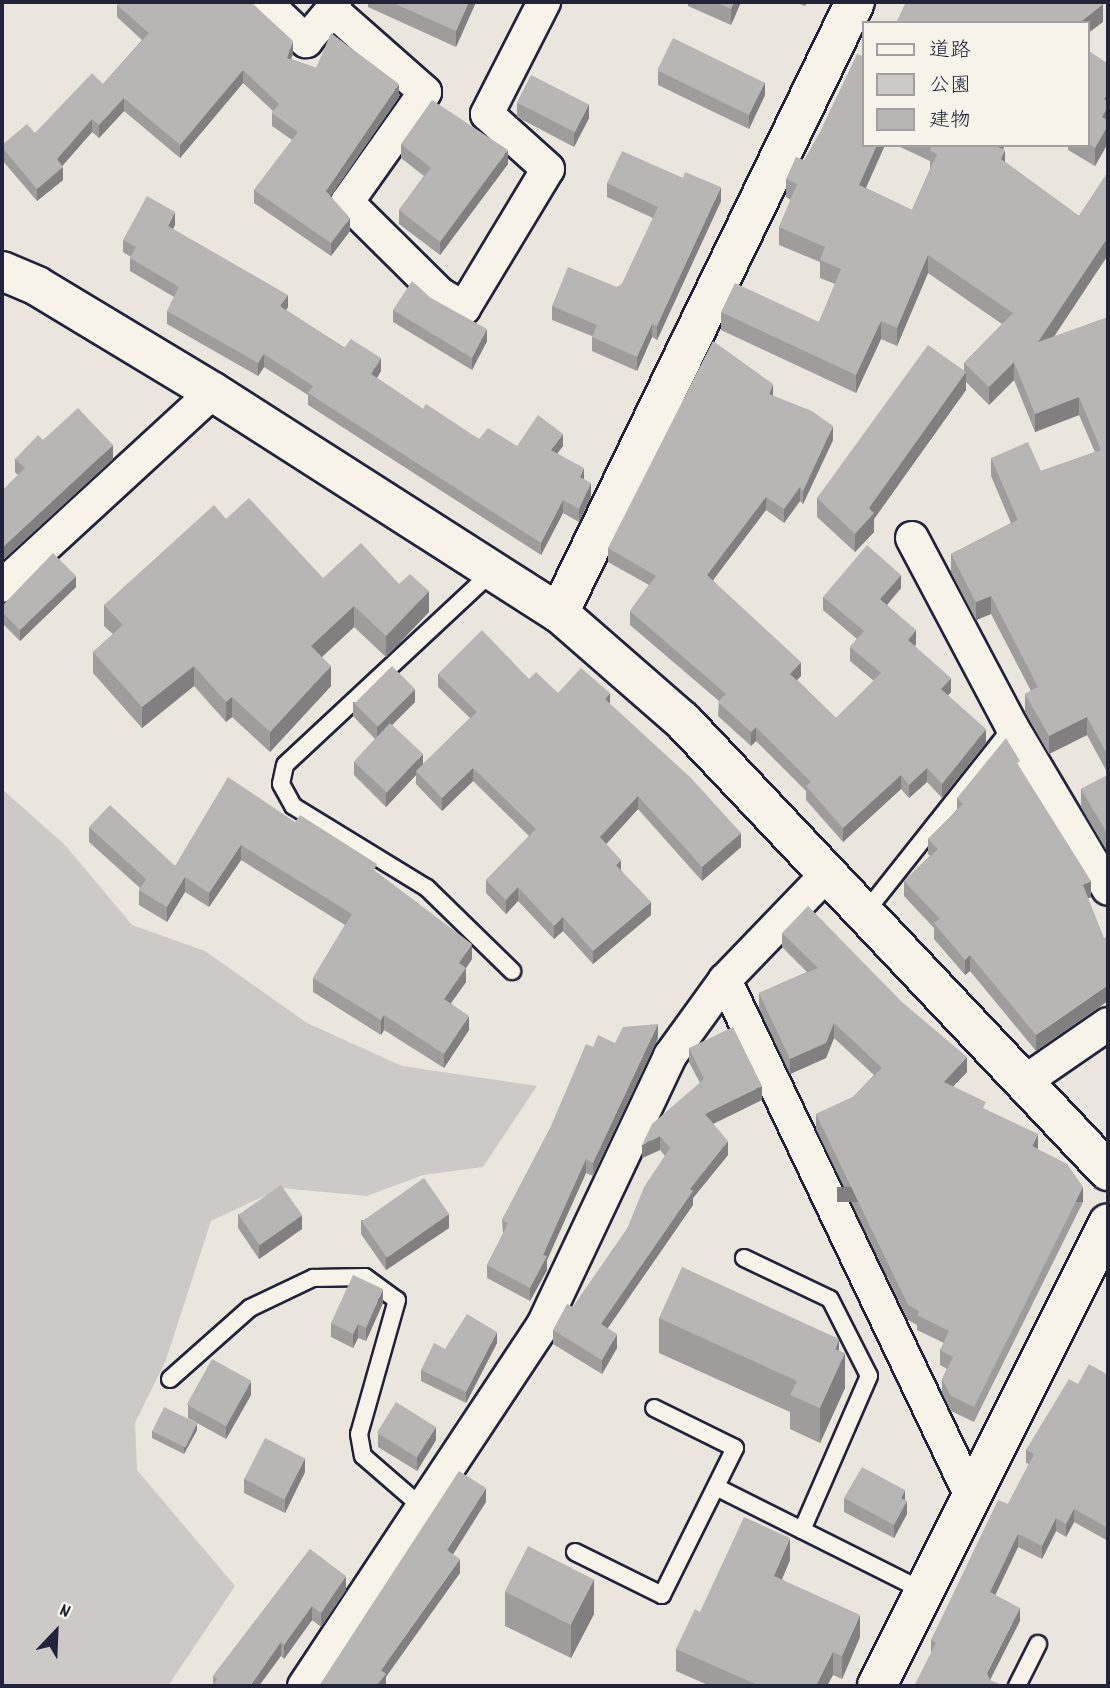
<!DOCTYPE html>
<html>
<head>
<meta charset="utf-8">
<style>
  body { margin:0 }
  #map { position:relative; width:1110px; height:1688px; overflow:hidden; background:#eae6de; font-family:Dekko,"Klee One",sans-serif }
  div>[style] { position:absolute }
  [style*='--x'] { left:calc(var(--x)*1px); top:calc(var(--y)*1px); width:calc(var(--w)*1px); rotate:calc(var(--a)*1deg) }
  .green>* { inset:0; background:#cdc9c6 }
  .roads { filter:drop-shadow(2px 0 #22223b) drop-shadow(-2px 0 #22223b) drop-shadow(0 2px #22223b) drop-shadow(0 -2px #22223b) }
  .lane>* { height:16px; margin:-8px; padding:0 8px; transform-origin:8px; border-radius:8px; background:#f7f3e8 }
  .street>* { height:32px; margin:-16px; padding:0 16px; transform-origin:16px; border-radius:16px; background:#f7f3e8 }
  .secondary>* { height:38px; margin:-19px; padding:0 19px; transform-origin:19px; border-radius:19px; background:#f7f3e8 }
  .wall>* { inset:0; background:#9e9d9c }
  .shaded-wall>* { inset:0; background:#817f7f; transform-origin:0 0 }
  .building>* { inset:0; background:#b8b6b5; transform-origin:0 0 }
  span { translate:-50% -50%; white-space:nowrap; text-align:center; line-height:1.15; -webkit-text-stroke:7px #f7f3e8; paint-order:stroke }
  .frame { position:absolute; inset:0; border:4px solid #22223b; pointer-events:none }
  .legend { position:absolute; left:862px; top:21px; width:228px; height:126px; box-sizing:border-box; background:#f7f3e8; border:2px solid #a29fa3; margin:0; padding:9px 12px; list-style:none; font-size:21px; color:#22223b }
  .legend li { display:flex; align-items:center; gap:14px; height:35px }
  .legend b { width:35px; border:2px solid #a29fa3 }
  .north { position:absolute; left:21px; top:1597px; width:70px; height:70px; -webkit-text-stroke:5px #f7f3e8; paint-order:stroke; rotate:23deg; font-size:19px; font-weight:700; line-height:28px; text-align:center; color:#22223b }
  .north::after { content:''; display:block; margin:auto; width:24px; height:32px; background:#22223b; clip-path:polygon(50% 0,100% 100%,50% 72%,0 100%) }
</style>
</head>
<body>
<div id="map">
  <div class="green">
    <div style="clip-path:polygon(2px 789px,65px 845px,132px 925px,205px 951px,307px 1023px,402px 1066px,537px 1086px,483px 1167px,423px 1175px,367px 1196px,281px 1188px,211px 1221px,166px 1360px,135px 1423px,137px 1470px,235px 1586px,168px 1686px,2px 1686px)"></div>
  </div>
  <div class="roads">
    <div class="lane">
      <div style="--x:493;--y:571;--w:284;--a:137"></div>
      <div style="--x:285;--y:765;--w:19;--a:102"></div>
      <div style="--x:281;--y:784;--w:25;--a:61"></div>
      <div style="--x:293;--y:806;--w:157;--a:31.5"></div>
      <div style="--x:427;--y:888;--w:119;--a:44.3"></div>
      <div style="--x:864;--y:914;--w:238;--a:-51.6"></div>
      <div style="--x:744;--y:1258;--w:95;--a:25.5"></div>
      <div style="--x:830;--y:1299;--w:86;--a:63.1"></div>
      <div style="--x:869;--y:1376;--w:168;--a:113.5"></div>
      <div style="--x:170;--y:1379;--w:107;--a:-41.6"></div>
      <div style="--x:250;--y:1308;--w:70;--a:-25.5"></div>
      <div style="--x:313;--y:1278;--w:52;--a:-1.1"></div>
      <div style="--x:365;--y:1277;--w:39;--a:36"></div>
      <div style="--x:397;--y:1300;--w:139;--a:105.8"></div>
      <div style="--x:359;--y:1434;--w:22;--a:80"></div>
      <div style="--x:363;--y:1456;--w:79;--a:40.9"></div>
      <div style="--x:716;--y:1487;--w:233;--a:26.6"></div>
      <div style="--x:575;--y:1552;--w:97;--a:26.3"></div>
      <div style="--x:662;--y:1595;--w:164;--a:-63.6"></div>
      <div style="--x:735;--y:1448;--w:90;--a:-153.7"></div>
      <div style="--x:1017;--y:1686;--w:47;--a:-63.4"></div>
    </div>
    <div class="street">
      <div style="--x:265;--y:2;--w:57;--a:43.6"></div>
      <div style="--x:306;--y:41;--w:40;--a:-50"></div>
      <div style="--x:335;--y:2;--w:9;--a:111"></div>
      <div style="--x:332;--y:10;--w:124;--a:41.4"></div>
      <div style="--x:425;--y:92;--w:135;--a:125.3"></div>
      <div style="--x:347;--y:202;--w:131;--a:44.7"></div>
      <div style="--x:440;--y:294;--w:28;--a:30"></div>
      <div style="--x:464;--y:308;--w:162;--a:-58.9"></div>
      <div style="--x:548;--y:169;--w:82;--a:-138"></div>
      <div style="--x:487;--y:114;--w:126;--a:-63"></div>
      <div style="--x:912;--y:538;--w:214;--a:62.1"></div>
      <div style="--x:1012;--y:727;--w:188;--a:59.3"></div>
      <div style="--x:2;--y:586;--w:287;--a:-42.6"></div>
      <div style="--x:725;--y:980;--w:572;--a:64.51"></div>
      <div style="--x:1024;--y:1082;--w:102;--a:-34.6"></div>
      <div style="--x:304;--y:1686;--w:431;--a:-56.5"></div>
      <div style="--x:542;--y:1327;--w:300;--a:-64.7"></div>
      <div style="--x:670;--y:1056;--w:94;--a:-54.1"></div>
      <div style="--x:725;--y:980;--w:146;--a:-46.1"></div>
    </div>
    <div class="secondary">
      <div style="--x:2;--y:271;--w:38;--a:23"></div>
      <div style="--x:37;--y:286;--w:205;--a:31.1"></div>
      <div style="--x:213;--y:392;--w:411;--a:32.6"></div>
      <div style="--x:559;--y:613;--w:164;--a:41.1"></div>
      <div style="--x:683;--y:721;--w:619;--a:46.64"></div>
      <div style="--x:559;--y:613;--w:679;--a:-64.15"></div>
      <div style="--x:877;--y:1686;--w:517;--a:-63.48"></div>
    </div>
  </div>
  <div class="wall">
    <div style="clip-path:polygon(368px 2px,476px 2px,456px 47px,368px 7px)"></div>
    <div style="clip-path:polygon(688px 2px,741px 2px,731px 25px,688px 6px)"></div>
    <div style="clip-path:polygon(795px 2px,808px 2px,805px 6px)"></div>
    <div style="clip-path:polygon(117px 5px,293px 54px,291px 59px,399px 97px,331px 196px,350px 231px,331px 256px,254px 203px,254px 190px,292px 140px,272px 126px,272px 113px,273px 111px,243px 83px,180px 158px,124px 111px,99px 138px,92px 132px,62px 166px,63px 180px,37px 201px,2px 160px,2px 145px,35px 133px,103px 84px,142px 40px,117px 17px)"></div>
    <div style="clip-path:polygon(1087px 50px,1108px 64px,1108px 143px,1095px 166px,1068px 150px,1068px 145px,1087px 145px)"></div>
    <div style="clip-path:polygon(658px 71px,765px 95px,749px 129px,658px 85px)"></div>
    <div style="clip-path:polygon(517px 103px,589px 118px,574px 147px,517px 117px)"></div>
    <div style="clip-path:polygon(401px 144px,508px 164px,440px 255px,399px 224px,399px 210px,424px 176px,401px 158px)"></div>
    <div style="clip-path:polygon(863px 145px,885px 145px,866px 188px,912px 210px,930px 169px,930px 161px,896px 145px,1005px 145px,1003px 149px,1005px 162px,1079px 216px,1108px 172px,1108px 255px,1054px 337px,1108px 317px,1108px 774px,1087px 735px,1049px 754px,1025px 712px,1025px 694px,1031px 691px,991px 614px,976px 620px,951px 572px,951px 554px,1011px 523px,991px 476px,991px 458px,1041px 471px,1095px 452px,1079px 415px,1035px 432px,1014px 380px,989px 405px,966px 382px,966px 390px,874px 519px,874px 532px,855px 552px,817px 517px,817px 498px,964px 371px,964px 363px,1002px 324px,928px 273px,897px 346px,881px 339px,856px 393px,721px 330px,721px 312px,819px 322px,835px 284px,820px 278px,820px 262px,779px 245px,779px 227px,791px 200px,786px 197px,786px 179px,804px 160px)"></div>
    <div style="clip-path:polygon(607px 183px,721px 201px,657px 340px,652px 337px,637px 371px,592px 351px,592px 336px,552px 320px,552px 306px,617px 287px,622px 284px,653px 218px,607px 197px)"></div>
    <div style="clip-path:polygon(175px 225px,173px 229px,288px 307px,286px 310px,381px 371px,377px 378px,423px 409px,479px 439px,517px 446px,563px 446px,557px 453px,584px 479px,591px 496px,579px 522px,563px 513px,541px 555px,308px 405px,308px 395px,264px 367px,258px 376px,167px 324px,167px 311px,174px 297px,130px 271px,130px 258px,131px 257px,123px 252px,123px 240px)"></div>
    <div style="clip-path:polygon(431px 298px,487px 341px,472px 370px,393px 322px,393px 310px)"></div>
    <div style="clip-path:polygon(773px 396px,833px 440px,803px 504px,800px 501px,784px 523px,766px 510px,713px 580px,801px 676px,797px 680px,836px 718px,874px 681px,850px 661px,850px 647px,857px 639px,823px 610px,823px 597px,901px 588px,887px 605px,916px 644px,915px 646px,951px 692px,948px 695px,986px 743px,942px 798px,927px 782px,909px 798px,901px 789px,843px 842px,806px 800px,806px 791px,756px 741px,751px 746px,718px 716px,719px 701px,630px 625px,630px 611px,649px 585px,608px 562px,608px 548px)"></div>
    <div style="clip-path:polygon(43px 440px,113px 459px,2px 561px,2px 491px,18px 475px,15px 472px,15px 459px)"></div>
    <div style="clip-path:polygon(226px 519px,323px 578px,399px 584px,429px 612px,386px 657px,354px 627px,322px 657px,331px 686px,270px 752px,232px 717px,226px 722px,194px 686px,142px 728px,93px 673px,93px 652px,113px 634px,104px 626px,104px 605px)"></div>
    <div style="clip-path:polygon(76px 587px,20px 641px,2px 623px,2px 606px)"></div>
    <div style="clip-path:polygon(438px 674px,529px 679px,558px 693px,610px 704px,741px 847px,702px 881px,638px 809px,606px 844px,621px 870px,651px 915px,593px 964px,563px 931px,554px 939px,518px 901px,506px 914px,486px 893px,486px 880px,529px 836px,473px 781px,442px 811px,416px 784px,416px 775px,386px 807px,354px 775px,354px 762px,375px 739px,353px 716px,353px 702px,415px 702px,392px 725px,423px 764px,470px 718px,438px 687px)"></div>
    <div style="clip-path:polygon(1020px 768px,1091px 897px,1088px 898px,1036px 1051px,970px 971px,965px 975px,934px 939px,934px 928px,904px 896px,904px 881px,930px 856px,928px 854px,928px 839px,957px 810px,957px 798px)"></div>
    <div style="clip-path:polygon(1108px 775px,1108px 853px,1081px 807px,1081px 789px)"></div>
    <div style="clip-path:polygon(295px 822px,377px 873px,472px 959px,466px 968px,466px 982px,451px 1003px,469px 1030px,444px 1068px,384px 1030px,381px 1035px,313px 992px,313px 978px,345px 925px,241px 860px,209px 907px,185px 892px,167px 922px,139px 905px,139px 890px,140px 888px,89px 842px,89px 827px,175px 866px)"></div>
    <div style="clip-path:polygon(782px 933px,967px 1072px,953px 1086px,1037px 1149px,1083px 1202px,974px 1422px,951px 1411px,942px 1393px,942px 1379px,947px 1369px,940px 1365px,940px 1350px,944px 1343px,917px 1330px,917px 1325px,908px 1320px,816px 1129px,816px 1114px,853px 1097px,874px 1075px,834px 1038px,826px 1058px,790px 1074px,759px 1008px,759px 993px,807px 972px,782px 947px)"></div>
    <div style="clip-path:polygon(658px 1038px,593px 1176px,586px 1173px,547px 1260px,547px 1270px,530px 1301px,487px 1278px,487px 1265px,503px 1234px,502px 1220px,593px 1047px)"></div>
    <div style="clip-path:polygon(689px 1048px,762px 1100px,713px 1123px,728px 1155px,693px 1198px,693px 1205px,607px 1328px,617px 1348px,602px 1374px,553px 1344px,553px 1330px,573px 1307px,627px 1229px,665px 1156px,660px 1150px,642px 1158px,700px 1083px,689px 1062px)"></div>
    <div style="clip-path:polygon(238px 1214px,302px 1229px,259px 1259px,238px 1228px)"></div>
    <div style="clip-path:polygon(361px 1220px,449px 1228px,386px 1270px,361px 1234px)"></div>
    <div style="clip-path:polygon(383px 1303px,366px 1341px,358px 1338px,353px 1348px,331px 1337px,331px 1323px)"></div>
    <div style="clip-path:polygon(659px 1318px,839px 1351px,845px 1388px,820px 1443px,790px 1429px,790px 1412px,659px 1353px)"></div>
    <div style="clip-path:polygon(497px 1343px,466px 1403px,421px 1381px,421px 1370px,445px 1349px)"></div>
    <div style="clip-path:polygon(1108px 1375px,1108px 1541px,1074px 1522px,1066px 1537px,1056px 1531px,1042px 1559px,1018px 1547px,995px 1595px,1020px 1621px,931px 1653px,931px 1640px,1008px 1504px,1029px 1464px,1026px 1463px,1026px 1450px,1078px 1384px)"></div>
    <div style="clip-path:polygon(251px 1395px,226px 1439px,188px 1418px,188px 1405px)"></div>
    <div style="clip-path:polygon(197px 1430px,184px 1454px,152px 1438px,152px 1431px)"></div>
    <div style="clip-path:polygon(378px 1433px,436px 1440px,417px 1471px,378px 1447px)"></div>
    <div style="clip-path:polygon(305px 1472px,285px 1513px,244px 1493px,244px 1479px)"></div>
    <div style="clip-path:polygon(844px 1498px,907px 1514px,894px 1538px,844px 1512px)"></div>
    <div style="clip-path:polygon(310px 1549px,346px 1590px,321px 1627px,312px 1620px,284px 1659px,281px 1656px,213px 1685px,213px 1676px)"></div>
    <div style="clip-path:polygon(790px 1560px,782px 1579px,860px 1637px,842px 1679px,833px 1675px,827px 1686px,710px 1686px,676px 1671px,676px 1649px,700px 1612px)"></div>
    <div style="clip-path:polygon(505px 1591px,594px 1614px,571px 1658px,505px 1626px)"></div>
  </div>
  <div class="shaded-wall">
    <div style="clip-path:polygon(469px 2px,476px 2px,456px 47px,456px 31px)"></div>
    <div style="clip-path:polygon(734px 2px,741px 2px,731px 25px,731px 9px)"></div>
    <div style="clip-path:polygon(1103px 4px,1103px 22px,1087px 34px,1087px 23px,1079px 23px)"></div>
    <div style="clip-path:polygon(293px 41px,293px 54px,287px 70px,287px 58px)"></div>
    <div style="clip-path:polygon(243px 70px,243px 83px,180px 158px,180px 145px)"></div>
    <div style="clip-path:polygon(765px 82px,765px 95px,749px 129px,749px 115px)"></div>
    <div style="clip-path:polygon(399px 84px,399px 97px,326px 203px,326px 191px)"></div>
    <div style="clip-path:polygon(1108px 93px,1108px 124px,1102px 117px,1104px 99px)"></div>
    <div style="clip-path:polygon(124px 98px,124px 111px,99px 138px,99px 125px)"></div>
    <div style="clip-path:polygon(589px 104px,589px 118px,574px 147px,574px 134px)"></div>
    <div style="clip-path:polygon(92px 119px,92px 132px,57px 172px,57px 159px)"></div>
    <div style="clip-path:polygon(1108px 125px,1108px 143px,1095px 166px,1095px 148px)"></div>
    <div style="clip-path:polygon(877px 145px,885px 145px,859px 203px,859px 185px)"></div>
    <div style="clip-path:polygon(996px 145px,1005px 145px,996px 164px)"></div>
    <div style="clip-path:polygon(508px 150px,508px 164px,440px 255px,440px 242px)"></div>
    <div style="clip-path:polygon(1005px 150px,1005px 168px,1001px 159px)"></div>
    <div style="clip-path:polygon(63px 167px,63px 180px,37px 201px,37px 189px)"></div>
    <div style="clip-path:polygon(721px 187px,721px 201px,657px 340px,657px 326px)"></div>
    <div style="clip-path:polygon(175px 212px,175px 225px,168px 239px,168px 226px)"></div>
    <div style="clip-path:polygon(350px 218px,350px 231px,331px 256px,331px 243px)"></div>
    <div style="clip-path:polygon(1108px 237px,1108px 255px,1038px 360px,1038px 342px)"></div>
    <div style="clip-path:polygon(928px 255px,928px 273px,897px 346px,897px 328px)"></div>
    <div style="clip-path:polygon(288px 295px,288px 307px,280px 319px,280px 306px)"></div>
    <div style="clip-path:polygon(881px 321px,881px 339px,856px 393px,856px 375px)"></div>
    <div style="clip-path:polygon(652px 324px,652px 337px,637px 371px,637px 357px)"></div>
    <div style="clip-path:polygon(487px 329px,487px 341px,472px 370px,472px 358px)"></div>
    <div style="clip-path:polygon(264px 354px,264px 367px,258px 376px,258px 363px)"></div>
    <div style="clip-path:polygon(381px 358px,381px 371px,371px 387px,371px 374px)"></div>
    <div style="clip-path:polygon(1014px 362px,1014px 380px,989px 405px,989px 387px)"></div>
    <div style="clip-path:polygon(966px 372px,966px 390px,874px 519px,874px 532px,855px 552px,855px 534px,869px 508px)"></div>
    <div style="clip-path:polygon(773px 384px,773px 397px,769px 394px)"></div>
    <div style="clip-path:polygon(1079px 397px,1079px 415px,1035px 432px,1035px 414px)"></div>
    <div style="clip-path:polygon(833px 426px,833px 440px,803px 504px,803px 491px)"></div>
    <div style="clip-path:polygon(563px 434px,563px 446px,551px 462px,551px 450px)"></div>
    <div style="clip-path:polygon(113px 445px,113px 459px,2px 561px,2px 548px)"></div>
    <div style="clip-path:polygon(584px 468px,584px 481px,580px 477px)"></div>
    <div style="clip-path:polygon(591px 483px,591px 496px,579px 522px,579px 509px)"></div>
    <div style="clip-path:polygon(800px 487px,800px 501px,784px 523px,784px 509px)"></div>
    <div style="clip-path:polygon(766px 497px,766px 510px,707px 588px,707px 575px)"></div>
    <div style="clip-path:polygon(563px 500px,563px 513px,541px 555px,541px 543px)"></div>
    <div style="clip-path:polygon(901px 575px,901px 588px,880px 613px,880px 599px)"></div>
    <div style="clip-path:polygon(76px 576px,76px 587px,20px 641px,20px 630px)"></div>
    <div style="clip-path:polygon(429px 591px,429px 612px,386px 657px,386px 636px)"></div>
    <div style="clip-path:polygon(991px 596px,991px 614px,976px 620px,976px 602px)"></div>
    <div style="clip-path:polygon(354px 606px,354px 627px,311px 667px,311px 646px)"></div>
    <div style="clip-path:polygon(916px 630px,916px 644px,908px 654px,908px 640px)"></div>
    <div style="clip-path:polygon(801px 662px,801px 676px,790px 687px,790px 674px)"></div>
    <div style="clip-path:polygon(194px 666px,194px 686px,142px 728px,142px 707px)"></div>
    <div style="clip-path:polygon(331px 666px,331px 686px,270px 752px,270px 732px)"></div>
    <div style="clip-path:polygon(951px 678px,951px 692px,941px 703px,941px 689px)"></div>
    <div style="clip-path:polygon(415px 689px,415px 702px,377px 740px,377px 726px)"></div>
    <div style="clip-path:polygon(610px 693px,610px 707px,605px 699px)"></div>
    <div style="clip-path:polygon(232px 697px,232px 717px,226px 722px,226px 702px)"></div>
    <div style="clip-path:polygon(1087px 717px,1087px 735px,1049px 754px,1049px 736px)"></div>
    <div style="clip-path:polygon(756px 727px,756px 741px,751px 746px,751px 732px)"></div>
    <div style="clip-path:polygon(986px 729px,986px 743px,942px 798px,942px 784px)"></div>
    <div style="clip-path:polygon(423px 754px,423px 768px,416px 771px,416px 775px,386px 807px,386px 793px)"></div>
    <div style="clip-path:polygon(473px 768px,473px 781px,442px 811px,442px 798px)"></div>
    <div style="clip-path:polygon(927px 768px,927px 782px,909px 798px,909px 785px)"></div>
    <div style="clip-path:polygon(901px 775px,901px 789px,843px 842px,843px 828px)"></div>
    <div style="clip-path:polygon(638px 796px,638px 809px,600px 851px,600px 837px)"></div>
    <div style="clip-path:polygon(741px 833px,741px 847px,702px 881px,702px 867px)"></div>
    <div style="clip-path:polygon(241px 845px,241px 860px,209px 907px,209px 893px)"></div>
    <div style="clip-path:polygon(621px 860px,621px 874px,616px 865px)"></div>
    <div style="clip-path:polygon(185px 877px,185px 892px,167px 922px,167px 907px)"></div>
    <div style="clip-path:polygon(1091px 881px,1091px 897px,1083px 901px,1083px 885px)"></div>
    <div style="clip-path:polygon(518px 887px,518px 901px,506px 914px,506px 900px)"></div>
    <div style="clip-path:polygon(651px 902px,651px 915px,593px 964px,593px 951px)"></div>
    <div style="clip-path:polygon(563px 917px,563px 931px,554px 939px,554px 926px)"></div>
    <div style="clip-path:polygon(472px 944px,472px 959px,466px 968px,466px 982px,444px 1013px,444px 999px,459px 963px)"></div>
    <div style="clip-path:polygon(970px 955px,970px 971px,965px 975px,965px 960px)"></div>
    <div style="clip-path:polygon(1108px 985px,1108px 1001px,1036px 1051px,1036px 1035px)"></div>
    <div style="clip-path:polygon(384px 1015px,384px 1030px,381px 1035px,381px 1020px)"></div>
    <div style="clip-path:polygon(469px 1016px,469px 1030px,444px 1068px,444px 1054px)"></div>
    <div style="clip-path:polygon(834px 1023px,834px 1038px,826px 1058px,790px 1074px,790px 1059px)"></div>
    <div style="clip-path:polygon(658px 1024px,658px 1038px,593px 1176px,593px 1163px)"></div>
    <div style="clip-path:polygon(967px 1057px,967px 1072px,944px 1096px,944px 1082px)"></div>
    <div style="clip-path:polygon(762px 1086px,762px 1100px,705px 1128px,705px 1114px)"></div>
    <div style="clip-path:polygon(1038px 1134px,1038px 1149px,1032px 1146px)"></div>
    <div style="clip-path:polygon(660px 1136px,660px 1150px,642px 1158px,642px 1145px)"></div>
    <div style="clip-path:polygon(728px 1141px,728px 1155px,693px 1198px,693px 1205px,601px 1338px,601px 1324px,690px 1189px)"></div>
    <div style="clip-path:polygon(586px 1159px,586px 1173px,547px 1260px,547px 1270px,530px 1301px,530px 1288px,543px 1255px)"></div>
    <div style="left:1083px;top:1187px;width:15px;height:246px;rotate:90deg"></div>
    <div style="clip-path:polygon(449px 1214px,449px 1228px,386px 1270px,386px 1256px)"></div>
    <div style="clip-path:polygon(302px 1215px,302px 1229px,259px 1259px,259px 1245px)"></div>
    <div style="clip-path:polygon(383px 1289px,383px 1303px,366px 1341px,366px 1328px)"></div>
    <div style="clip-path:polygon(358px 1324px,358px 1338px,353px 1348px,353px 1334px)"></div>
    <div style="clip-path:polygon(497px 1332px,497px 1343px,466px 1403px,466px 1392px)"></div>
    <div style="clip-path:polygon(617px 1334px,617px 1348px,602px 1374px,602px 1360px)"></div>
    <div style="clip-path:polygon(839px 1339px,839px 1365px,845px 1353px,845px 1388px,820px 1443px,820px 1408px,835px 1349px)"></div>
    <div style="clip-path:polygon(251px 1381px,251px 1395px,226px 1439px,226px 1426px)"></div>
    <div style="clip-path:polygon(197px 1423px,197px 1430px,184px 1454px,184px 1447px)"></div>
    <div style="clip-path:polygon(436px 1427px,436px 1440px,417px 1471px,417px 1457px)"></div>
    <div style="clip-path:polygon(305px 1458px,305px 1472px,285px 1513px,285px 1499px)"></div>
    <div style="clip-path:polygon(486px 1488px,486px 1502px,447px 1564px,447px 1550px)"></div>
    <div style="clip-path:polygon(905px 1490px,905px 1504px,907px 1501px,907px 1514px,894px 1538px,894px 1525px,901px 1498px)"></div>
    <div style="clip-path:polygon(1074px 1509px,1074px 1522px,1066px 1537px,1066px 1524px)"></div>
    <div style="clip-path:polygon(1056px 1518px,1056px 1531px,1042px 1559px,1042px 1546px)"></div>
    <div style="clip-path:polygon(1018px 1534px,1018px 1547px,990px 1606px,990px 1592px)"></div>
    <div style="clip-path:polygon(790px 1538px,790px 1560px,774px 1598px,774px 1576px)"></div>
    <div style="clip-path:polygon(460px 1559px,460px 1573px,386px 1677px,386px 1686px,376px 1686px,381px 1670px)"></div>
    <div style="clip-path:polygon(346px 1576px,346px 1590px,321px 1627px,321px 1613px)"></div>
    <div style="clip-path:polygon(594px 1579px,594px 1614px,571px 1658px,571px 1623px)"></div>
    <div style="clip-path:polygon(312px 1606px,312px 1620px,284px 1659px,284px 1645px)"></div>
    <div style="clip-path:polygon(1020px 1608px,1020px 1621px,987px 1686px,987px 1673px)"></div>
    <div style="clip-path:polygon(860px 1615px,860px 1637px,842px 1679px,842px 1656px)"></div>
    <div style="clip-path:polygon(281px 1642px,281px 1656px,259px 1686px,250px 1686px)"></div>
    <div style="clip-path:polygon(833px 1652px,833px 1675px,827px 1686px,816px 1686px)"></div>
  </div>
  <div class="building">
    <div style="clip-path:polygon(119px 2px,251px 2px,293px 41px,287px 58px,316px 68px,331px 33px,399px 84px,326px 191px,350px 218px,331px 243px,254px 190px,298px 132px,272px 113px,279px 104px,243px 70px,180px 145px,124px 98px,99px 125px,92px 119px,57px 159px,63px 167px,37px 189px,2px 147px,2px 145px,27px 124px,35px 133px,92px 73px,103px 84px,149px 33px,117px 5px)"></div>
    <div style="clip-path:polygon(391px 2px,469px 2px,456px 31px)"></div>
    <div style="clip-path:polygon(715px 2px,734px 2px,731px 9px)"></div>
    <div style="clip-path:polygon(906px 2px,947px 2px,946px 4px,949px 2px,1101px 2px,1103px 4px,1079px 23px,896px 23px)"></div>
    <div style="left:673px;top:38px;width:102px;height:36px;rotate:26deg"></div>
    <div style="clip-path:polygon(1087px 50px,1108px 64px,1108px 93px,1104px 99px,1108px 102px,1108px 106px,1102px 117px,1108px 121px,1108px 125px,1095px 148px,1087px 143px)"></div>
    <div style="clip-path:polygon(857px 54px,863px 56px,863px 145px,877px 145px,859px 185px,912px 210px,937px 154px,930px 151px,932px 145px,996px 145px,996px 146px,1005px 150px,1001px 159px,1079px 216px,1108px 172px,1108px 237px,1038px 342px,1108px 317px,1108px 756px,1087px 717px,1049px 736px,1025px 694px,1038px 687px,991px 596px,976px 602px,951px 554px,1018px 520px,991px 458px,1028px 442px,1041px 471px,1101px 450px,1079px 397px,1035px 414px,1014px 362px,989px 387px,964px 363px,1013px 313px,928px 255px,897px 328px,881px 321px,856px 375px,721px 312px,735px 283px,819px 322px,841px 269px,820px 260px,825px 247px,779px 227px,797px 184px,786px 179px,796px 157px,804px 160px,820px 132px)"></div>
    <div style="left:531px;top:75px;width:65px;height:31px;rotate:27deg"></div>
    <div style="clip-path:polygon(432px 100px,508px 150px,440px 242px,399px 210px,431px 168px,401px 144px)"></div>
    <div style="clip-path:polygon(622px 151px,683px 178px,685px 172px,721px 187px,657px 326px,652px 324px,637px 357px,592px 337px,597px 325px,552px 306px,568px 267px,617px 287px,622px 284px,658px 207px,607px 183px)"></div>
    <div style="clip-path:polygon(147px 196px,175px 212px,168px 226px,288px 295px,280px 306px,344px 348px,351px 339px,381px 358px,371px 374px,423px 409px,426px 404px,479px 439px,488px 428px,517px 446px,538px 415px,563px 434px,551px 450px,584px 468px,580px 477px,591px 483px,579px 509px,563px 500px,541px 543px,308px 393px,313px 386px,264px 354px,258px 363px,167px 311px,179px 287px,130px 258px,136px 247px,123px 240px)"></div>
    <div style="clip-path:polygon(412px 281px,431px 298px,487px 329px,472px 358px,393px 310px)"></div>
    <div style="clip-path:polygon(713px 341px,773px 384px,769px 394px,812px 411px,833px 426px,803px 491px,800px 487px,784px 509px,766px 497px,707px 575px,801px 662px,790px 674px,836px 718px,881px 673px,850px 647px,864px 631px,823px 597px,867px 545px,901px 575px,880px 599px,916px 630px,908px 640px,951px 678px,941px 689px,986px 729px,942px 784px,927px 768px,909px 785px,901px 775px,843px 828px,806px 786px,811px 782px,756px 727px,751px 732px,718px 702px,726px 694px,630px 611px,656px 576px,608px 548px)"></div>
    <div style="clip-path:polygon(928px 345px,966px 372px,869px 508px,874px 513px,855px 534px,817px 498px)"></div>
    <div style="clip-path:polygon(78px 408px,113px 445px,2px 548px,2px 491px,25px 468px,15px 459px,38px 435px,43px 440px)"></div>
    <div style="clip-path:polygon(249px 498px,323px 578px,361px 543px,399px 584px,410px 574px,429px 591px,386px 636px,354px 606px,311px 646px,331px 666px,270px 732px,232px 697px,226px 702px,194px 666px,142px 707px,93px 652px,123px 625px,104px 605px,214px 505px,226px 519px)"></div>
    <div style="clip-path:polygon(53px 553px,76px 576px,20px 630px,2px 612px,2px 606px)"></div>
    <div style="clip-path:polygon(482px 630px,529px 679px,536px 672px,558px 693px,581px 668px,610px 693px,605px 699px,691px 778px,741px 833px,702px 867px,638px 796px,600px 837px,621px 860px,616px 865px,651px 902px,593px 951px,563px 917px,554px 926px,518px 887px,506px 900px,486px 880px,536px 829px,473px 768px,442px 798px,416px 771px,477px 712px,438px 674px)"></div>
    <div style="left:392px;top:666px;width:33px;height:53px;rotate:45deg"></div>
    <div style="left:390px;top:723px;width:45px;height:53px;rotate:43deg"></div>
    <div style="clip-path:polygon(1006px 738px,1020px 761px,1017px 763px,1091px 881px,1083px 885px,1104px 938px,1108px 935px,1108px 985px,1036px 1035px,970px 955px,965px 960px,934px 923px,940px 919px,904px 881px,938px 849px,928px 839px,963px 804px,957px 798px)"></div>
    <div style="clip-path:polygon(1108px 775px,1108px 835px,1081px 789px)"></div>
    <div style="clip-path:polygon(228px 777px,295px 822px,300px 815px,377px 864px,374px 870px,472px 944px,459px 963px,466px 968px,444px 999px,469px 1016px,444px 1054px,384px 1015px,381px 1020px,313px 978px,352px 914px,241px 845px,209px 893px,185px 877px,167px 907px,139px 890px,146px 879px,89px 827px,110px 805px,175px 866px)"></div>
    <div style="clip-path:polygon(808px 906px,902px 1002px,967px 1057px,944px 1082px,986px 1102px,983px 1108px,1038px 1134px,1032px 1146px,1067px 1164px,1083px 1187px,974px 1407px,951px 1396px,942px 1379px,953px 1357px,940px 1350px,949px 1331px,917px 1315px,919px 1311px,908px 1305px,816px 1114px,853px 1097px,882px 1068px,834px 1023px,826px 1043px,790px 1059px,759px 993px,818px 968px,782px 933px)"></div>
    <div style="clip-path:polygon(658px 1024px,593px 1163px,586px 1159px,543px 1255px,547px 1256px,530px 1288px,487px 1265px,508px 1223px,502px 1220px,551px 1126px,586px 1044px,593px 1047px,598px 1035px,615px 1043px,623px 1027px)"></div>
    <div style="clip-path:polygon(733px 1027px,762px 1086px,705px 1114px,728px 1141px,690px 1189px,693px 1191px,601px 1324px,617px 1334px,602px 1360px,553px 1330px,567px 1304px,573px 1307px,627px 1229px,644px 1187px,670px 1148px,660px 1136px,642px 1145px,652px 1124px,704px 1079px,689px 1048px)"></div>
    <div style="left:424px;top:1178px;width:44px;height:76px;rotate:55deg"></div>
    <div style="left:281px;top:1185px;width:37px;height:52px;rotate:55deg"></div>
    <div style="clip-path:polygon(682px 1267px,839px 1339px,835px 1349px,845px 1353px,820px 1408px,790px 1395px,797px 1381px,659px 1318px)"></div>
    <div style="clip-path:polygon(353px 1275px,383px 1289px,366px 1328px,358px 1324px,353px 1334px,331px 1323px)"></div>
    <div style="clip-path:polygon(467px 1314px,497px 1332px,466px 1392px,421px 1370px,434px 1343px,445px 1349px)"></div>
    <div style="left:212px;top:1359px;width:45px;height:52px;rotate:29deg"></div>
    <div style="clip-path:polygon(1089px 1364px,1108px 1375px,1108px 1478px,1106px 1482px,1108px 1483px,1108px 1528px,1074px 1509px,1066px 1524px,1056px 1518px,1042px 1546px,1018px 1534px,990px 1592px,1020px 1608px,987px 1673px,990px 1680px,1004px 1686px,914px 1686px,936px 1643px,931px 1640px,998px 1500px,1008px 1504px,1034px 1454px,1026px 1450px,1069px 1379px,1078px 1384px)"></div>
    <div style="left:396px;top:1402px;width:47px;height:36px;rotate:32deg"></div>
    <div style="left:164px;top:1407px;width:37px;height:27px;rotate:26deg"></div>
    <div style="left:265px;top:1438px;width:45px;height:46px;rotate:27deg"></div>
    <div style="clip-path:polygon(862px 1467px,905px 1490px,901px 1498px,907px 1501px,894px 1525px,844px 1498px)"></div>
    <div style="clip-path:polygon(459px 1471px,486px 1488px,447px 1550px,460px 1559px,381px 1670px,386px 1674px,376px 1686px,319px 1686px)"></div>
    <div style="clip-path:polygon(744px 1517px,790px 1538px,774px 1576px,860px 1615px,842px 1656px,833px 1652px,816px 1686px,760px 1686px,676px 1649px,695px 1609px,700px 1612px)"></div>
    <div style="left:528px;top:1546px;width:74px;height:51px;rotate:27deg"></div>
    <div style="clip-path:polygon(310px 1549px,346px 1576px,321px 1613px,312px 1606px,284px 1645px,281px 1642px,250px 1686px,212px 1686px,217px 1679px,213px 1676px)"></div>
  </div>
  <div class="frame"></div>
  <ul class="legend">
  <li><b style="height:9px;background:#f7f3e8"></b>道路</li>
  <li><b style="height:19px;background:#cdc9c6"></b>公園</li>
  <li><b style="height:19px;background:#b8b6b5"></b>建物</li>
  </ul>
  <div class="north">N</div>
</div>
</body>
</html>
